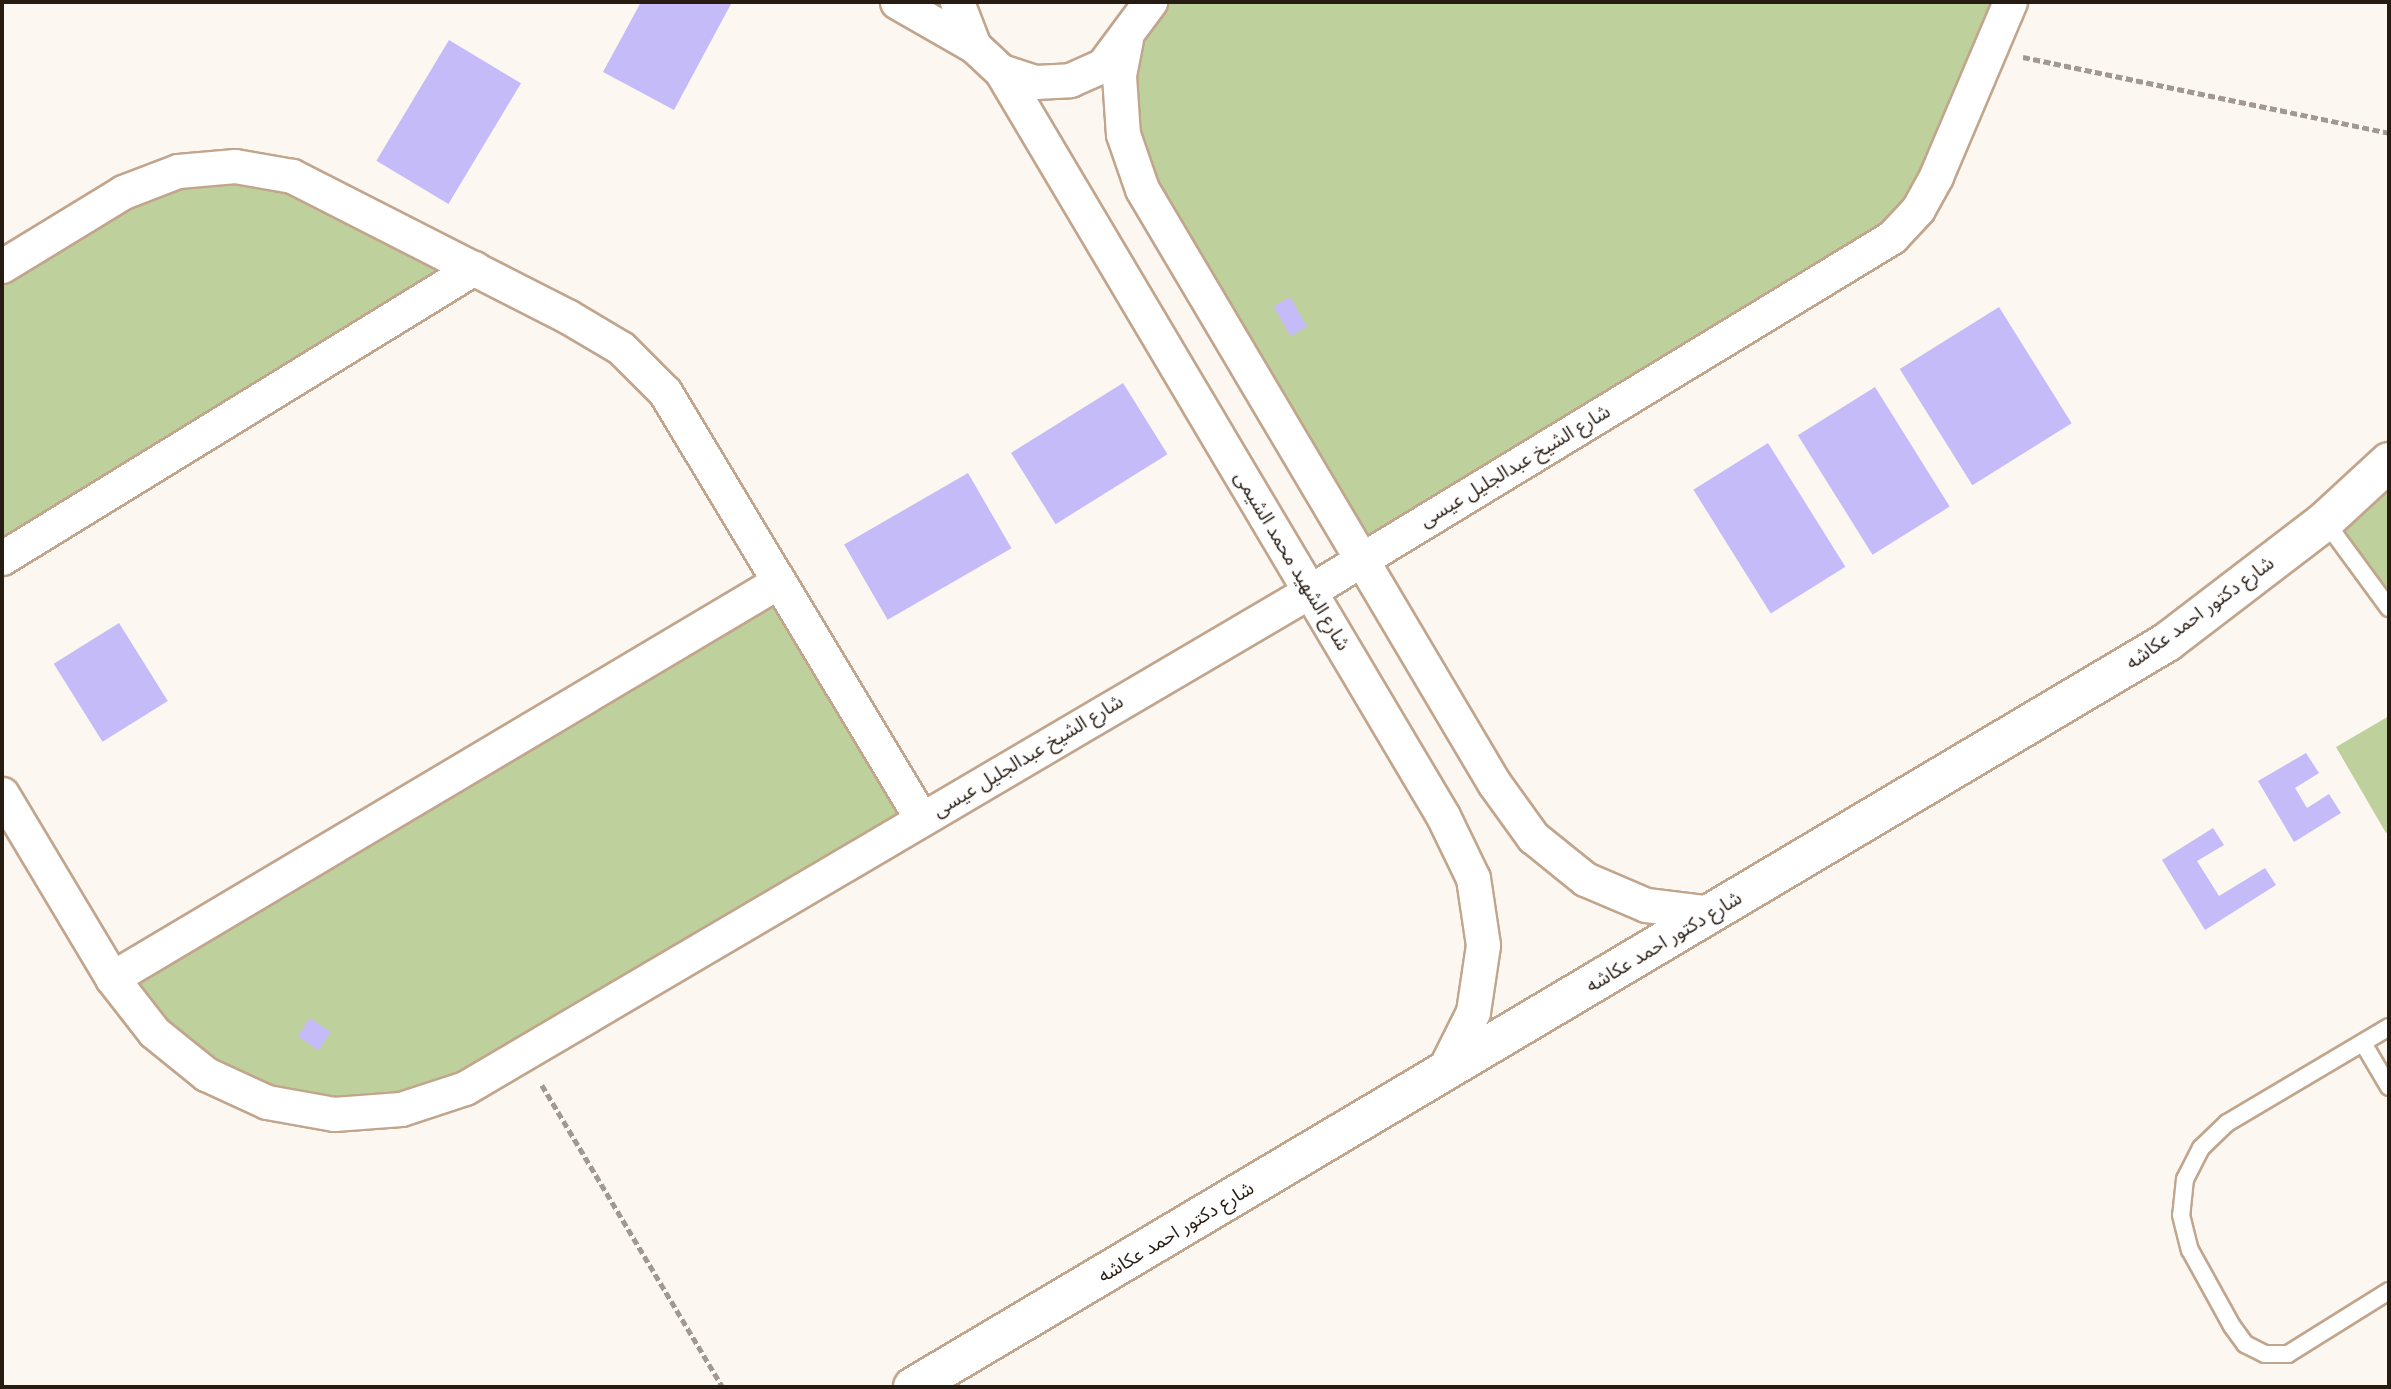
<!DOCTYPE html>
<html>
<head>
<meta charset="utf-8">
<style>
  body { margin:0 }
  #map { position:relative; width:2391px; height:1389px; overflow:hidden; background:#fdf7f2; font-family:"Noto Serif","Noto Sans Arabic",serif }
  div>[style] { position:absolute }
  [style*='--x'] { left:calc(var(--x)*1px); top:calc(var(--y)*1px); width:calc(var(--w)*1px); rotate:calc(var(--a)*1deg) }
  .green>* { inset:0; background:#bed19c }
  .building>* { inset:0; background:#c5bbf8; transform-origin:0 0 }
  .path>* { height:4.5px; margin-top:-2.25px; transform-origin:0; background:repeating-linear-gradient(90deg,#a09891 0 7px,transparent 0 10.5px) }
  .roads { filter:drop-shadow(2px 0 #c1a58c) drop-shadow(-2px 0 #c1a58c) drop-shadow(0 2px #c1a58c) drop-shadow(0 -2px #c1a58c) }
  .lane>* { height:16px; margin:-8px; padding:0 8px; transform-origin:8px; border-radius:8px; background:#fff }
  .street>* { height:33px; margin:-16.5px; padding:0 16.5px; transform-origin:16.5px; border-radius:16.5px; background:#fff }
  .secondary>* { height:38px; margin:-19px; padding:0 19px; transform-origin:19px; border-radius:19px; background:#fff }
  span { translate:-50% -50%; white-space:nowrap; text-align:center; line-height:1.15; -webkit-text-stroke:5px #fff; paint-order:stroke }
  .street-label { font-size:19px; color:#271c12 }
  .frame { position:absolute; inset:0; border:4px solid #271c12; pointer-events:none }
</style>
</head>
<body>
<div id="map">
  <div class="green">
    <div style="clip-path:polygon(1153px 2px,2010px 2px,1918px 209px,1361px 559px,1142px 189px,1119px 76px)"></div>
    <div style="clip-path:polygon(235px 166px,474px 268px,2px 558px,2px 266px,123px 192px)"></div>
    <div style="clip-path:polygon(2389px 462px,2389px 608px,2325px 521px)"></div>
    <div style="clip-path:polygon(778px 582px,922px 819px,401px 1109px,267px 1102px,112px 978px)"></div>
    <div style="clip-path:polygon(2389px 716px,2389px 831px,2386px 833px,2336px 747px)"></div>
  </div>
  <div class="building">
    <div style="clip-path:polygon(641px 2px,732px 2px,674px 110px,603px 72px)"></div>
    <div style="left:449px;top:40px;width:84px;height:141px;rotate:31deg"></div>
    <div style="left:1290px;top:297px;width:34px;height:19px;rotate:60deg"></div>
    <div style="left:1999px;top:307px;width:137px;height:117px;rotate:58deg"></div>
    <div style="left:1123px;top:383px;width:84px;height:132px;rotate:58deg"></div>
    <div style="left:1875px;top:387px;width:141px;height:91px;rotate:58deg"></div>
    <div style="left:1768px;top:443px;width:146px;height:88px;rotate:58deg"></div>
    <div style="left:968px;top:473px;width:87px;height:143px;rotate:60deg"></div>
    <div style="left:119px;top:623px;width:92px;height:77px;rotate:58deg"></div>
    <div style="clip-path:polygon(2306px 753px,2319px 773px,2295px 788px,2307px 808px,2329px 794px,2341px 813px,2294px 842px,2258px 781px)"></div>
    <div style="clip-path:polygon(2213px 828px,2224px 845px,2197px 861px,2219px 896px,2265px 868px,2276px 885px,2205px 930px,2162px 860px)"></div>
    <div style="left:310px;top:1018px;width:25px;height:22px;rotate:34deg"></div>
  </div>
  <div class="path">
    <div style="--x:2023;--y:57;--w:374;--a:11.7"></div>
    <div style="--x:542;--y:1085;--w:352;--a:59.1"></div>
  </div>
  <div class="roads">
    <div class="lane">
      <div style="--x:2325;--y:521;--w:108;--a:53.7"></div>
      <div style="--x:2389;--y:1027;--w:188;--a:149.3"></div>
      <div style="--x:2227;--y:1123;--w:36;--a:136"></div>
      <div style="--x:2201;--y:1148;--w:35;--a:117"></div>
      <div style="--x:2185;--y:1179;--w:36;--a:96"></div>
      <div style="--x:2181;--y:1215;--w:36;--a:76"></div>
      <div style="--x:2190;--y:1250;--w:87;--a:61.1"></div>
      <div style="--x:2232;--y:1326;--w:22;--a:54"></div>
      <div style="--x:2245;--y:1344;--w:22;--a:27"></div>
      <div style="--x:2265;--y:1354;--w:23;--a:0"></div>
      <div style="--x:2288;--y:1354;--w:119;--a:-32"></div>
      <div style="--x:2363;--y:1043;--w:51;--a:59.4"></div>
    </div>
    <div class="street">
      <div style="--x:897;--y:2;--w:89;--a:29.7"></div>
      <div style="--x:957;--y:2;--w:47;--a:68.9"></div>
      <div style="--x:974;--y:46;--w:37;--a:43"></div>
      <div style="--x:1001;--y:71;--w:36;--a:18"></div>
      <div style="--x:1035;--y:82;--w:35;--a:-3"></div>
      <div style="--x:1070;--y:80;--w:36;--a:-24"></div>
      <div style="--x:1103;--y:65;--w:79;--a:-53.3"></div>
      <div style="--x:1126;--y:39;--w:38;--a:101"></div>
      <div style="--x:1119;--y:76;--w:58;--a:86.1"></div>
      <div style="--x:1123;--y:134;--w:58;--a:70.9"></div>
      <div style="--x:1142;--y:189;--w:690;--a:59.35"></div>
      <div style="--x:1494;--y:783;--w:67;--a:54.2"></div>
      <div style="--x:1533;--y:837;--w:67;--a:38.9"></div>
      <div style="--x:1585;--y:879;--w:66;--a:23.1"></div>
      <div style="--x:1646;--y:905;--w:66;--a:6.9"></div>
      <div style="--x:1001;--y:71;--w:866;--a:59.32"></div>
      <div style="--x:1443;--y:816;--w:69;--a:64.2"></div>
      <div style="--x:1473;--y:878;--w:68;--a:81.5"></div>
      <div style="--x:1483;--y:945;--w:68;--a:98.5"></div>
      <div style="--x:1473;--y:1012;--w:69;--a:116.6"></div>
      <div style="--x:2;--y:266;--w:142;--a:-31.4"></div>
      <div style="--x:123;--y:192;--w:59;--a:-20.9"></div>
      <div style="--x:178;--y:171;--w:57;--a:-5"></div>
      <div style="--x:235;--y:166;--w:58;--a:10"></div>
      <div style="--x:292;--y:176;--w:309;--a:27"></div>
      <div style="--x:567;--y:316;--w:63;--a:30.7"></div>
      <div style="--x:621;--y:348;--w:62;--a:45"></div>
      <div style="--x:665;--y:392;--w:498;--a:59"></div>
      <div style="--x:2;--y:558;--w:554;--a:-31.57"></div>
      <div style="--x:2;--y:794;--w:214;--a:59.1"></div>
      <div style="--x:112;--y:978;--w:68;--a:52.1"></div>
      <div style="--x:154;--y:1032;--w:67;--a:38.9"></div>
      <div style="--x:206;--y:1074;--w:67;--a:24.7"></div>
      <div style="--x:267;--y:1102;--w:68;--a:10.2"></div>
      <div style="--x:334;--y:1114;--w:67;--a:-4.3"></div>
      <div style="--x:401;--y:1109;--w:67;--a:-18.2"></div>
      <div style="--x:465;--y:1088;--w:980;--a:-30.46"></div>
      <div style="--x:1310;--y:591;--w:681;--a:-31.31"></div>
      <div style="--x:1892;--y:237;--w:38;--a:-47"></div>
      <div style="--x:1918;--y:209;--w:38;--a:-61"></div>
      <div style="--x:1936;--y:176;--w:189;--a:-67"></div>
      <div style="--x:112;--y:978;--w:775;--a:-30.74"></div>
    </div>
    <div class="secondary">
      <div style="--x:913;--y:1387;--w:1459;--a:-30.71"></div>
      <div style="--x:2167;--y:642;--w:199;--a:-37.4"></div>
      <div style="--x:2325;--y:521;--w:87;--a:-42.7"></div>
    </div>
  </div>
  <div class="street-label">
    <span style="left:1515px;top:466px;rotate:-31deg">شارع الشيخ عبدالجليل عيسى</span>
    <span style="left:1292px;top:561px;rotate:59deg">شارع الشهيد محمد الشيمى</span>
    <span style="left:2200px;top:613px;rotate:-36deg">شارع دكتور احمد عكاشه</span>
    <span style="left:1028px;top:756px;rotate:-31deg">شارع الشيخ عبدالجليل عيسى</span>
    <span style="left:1664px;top:942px;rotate:-31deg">شارع دكتور احمد عكاشه</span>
    <span style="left:1176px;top:1232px;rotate:-31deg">شارع دكتور احمد عكاشه</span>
  </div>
  <div class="frame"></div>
</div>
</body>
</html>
